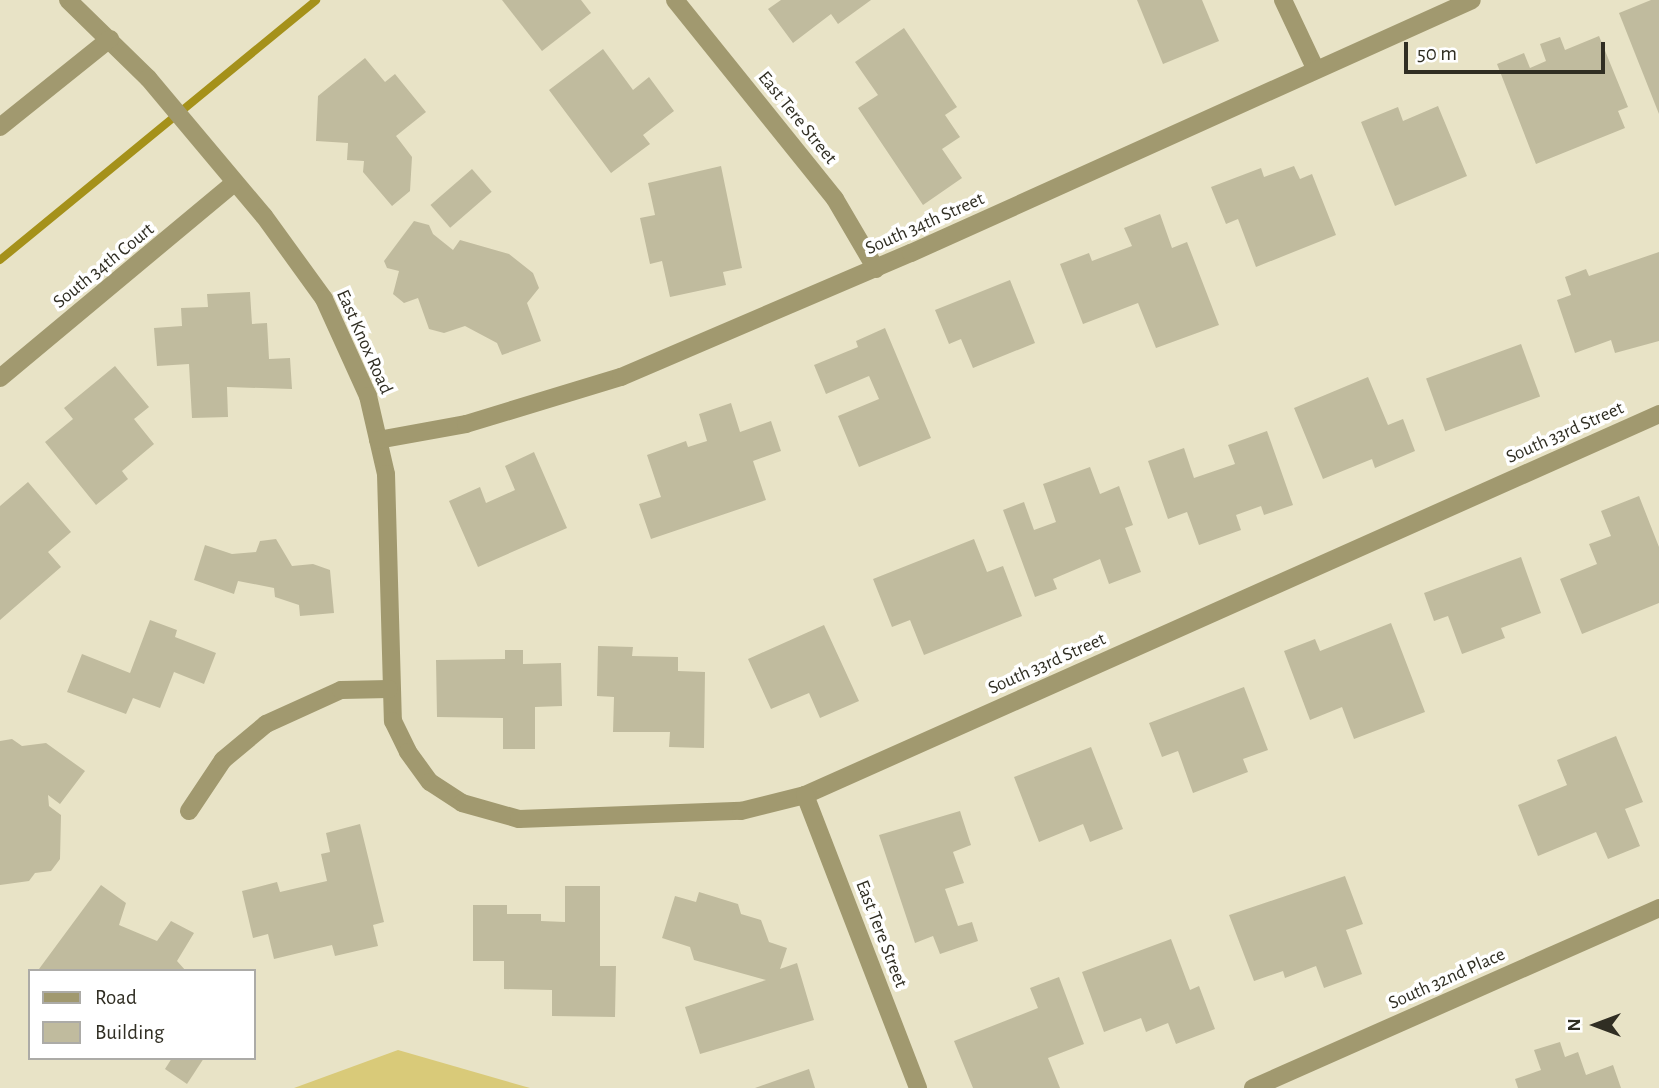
<!DOCTYPE html>
<html>
<head>
<meta charset="utf-8">
<style>
  body { margin:0 }
  #map { position:relative; width:1659px; height:1088px; overflow:hidden; background:#e8e3c6; font-family:"Alegreya Sans",sans-serif }
  div>[style] { position:absolute }
  [style*='--x'] { left:calc(var(--x)*1px); top:calc(var(--y)*1px); width:calc(var(--w)*1px); rotate:calc(var(--a)*1deg) }
  .green>* { inset:0; background:#d9ca79 }
  .stream>* { height:8px; margin:-4px; padding:0 4px; transform-origin:4px; border-radius:4px; background:#a5911a }
  .building>* { inset:0; background:#c0bb9e; transform-origin:0 0 }
  .street>* { height:18px; margin:-9px; padding:0 9px; transform-origin:9px; border-radius:9px; background:#a1996f }
  span { translate:-50% -50%; white-space:nowrap; text-align:center; line-height:1.15; -webkit-text-stroke:7px #fff; paint-order:stroke }
  .street-label { font-size:19px; color:#302e23 }
  .legend { position:absolute; left:28px; top:969px; width:228px; height:91px; box-sizing:border-box; background:#fff; border:2px solid #acaba7; margin:0; padding:9px 12px; list-style:none; font-size:21px; color:#302e23 }
  .legend li { display:flex; align-items:center; gap:14px; height:35px }
  .legend b { width:35px; border:2px solid #acaba7 }
  .north { position:absolute; left:1561px; top:990px; width:70px; height:70px; -webkit-text-stroke:5px #fff; paint-order:stroke; rotate:270deg; font-size:19px; font-weight:700; line-height:28px; text-align:center; color:#302e23 }
  .north::after { content:''; display:block; margin:auto; width:24px; height:32px; background:#302e23; clip-path:polygon(50% 0,100% 100%,50% 72%,0 100%) }
  .scale { position:absolute; left:1404px; top:42px; width:201px; height:32px; box-sizing:border-box; border:4px solid #302e23; border-top:0; padding-left:9px; font-size:21px; line-height:24px; white-space:nowrap; color:#302e23; -webkit-text-stroke:5px #fff; paint-order:stroke }
</style>
</head>
<body>
<div id="map">
  <div class="green">
    <div style="clip-path:polygon(398px 1050px,530px 1088px,294px 1088px)"></div>
  </div>
  <div class="stream">
    <div style="--x:0;--y:260;--w:409;--a:-39.4"></div>
  </div>
  <div class="building">
    <div style="clip-path:polygon(502px 0,581px 0,591px 13px,542px 51px)"></div>
    <div style="clip-path:polygon(781px 0,871px 0,838px 24px,831px 14px,793px 43px,768px 9px)"></div>
    <div style="clip-path:polygon(1137px 0,1202px 0,1219px 41px,1163px 64px)"></div>
    <div style="clip-path:polygon(1651px 0,1659px 0,1659px 114px,1619px 13px)"></div>
    <div style="clip-path:polygon(904px 28px,957px 107px,945px 115px,960px 137px,942px 149px,962px 178px,923px 205px,858px 108px,878px 95px,855px 62px)"></div>
    <div style="clip-path:polygon(1599px 36px,1628px 107px,1618px 111px,1625px 128px,1536px 164px,1497px 64px,1524px 53px,1530px 68px,1546px 61px,1540px 44px,1560px 37px,1565px 50px)"></div>
    <div style="clip-path:polygon(603px 49px,633px 90px,649px 77px,674px 111px,643px 135px,650px 144px,611px 173px,549px 90px)"></div>
    <div style="clip-path:polygon(365px 58px,385px 82px,395px 74px,426px 112px,396px 136px,412px 157px,410px 191px,392px 206px,363px 172px,364px 161px,347px 160px,348px 143px,316px 141px,318px 96px)"></div>
    <div style="clip-path:polygon(1438px 106px,1467px 176px,1395px 206px,1361px 122px,1398px 107px,1403px 121px)"></div>
    <div style="clip-path:polygon(721px 166px,742px 268px,723px 272px,726px 285px,670px 297px,662px 261px,650px 264px,640px 218px,655px 215px,648px 183px)"></div>
    <div style="clip-path:polygon(1294px 166px,1300px 179px,1312px 174px,1336px 235px,1256px 267px,1238px 219px,1226px 224px,1211px 187px,1261px 168px,1264px 177px)"></div>
    <div style="left:472px;top:169px;width:30px;height:55px;rotate:49deg"></div>
    <div style="clip-path:polygon(1160px 214px,1172px 248px,1187px 242px,1219px 325px,1156px 348px,1138px 303px,1083px 324px,1060px 264px,1089px 253px,1092px 261px,1132px 246px,1124px 228px)"></div>
    <div style="clip-path:polygon(414px 221px,429px 225px,433px 234px,453px 250px,460px 240px,509px 254px,533px 273px,539px 288px,527px 303px,541px 341px,502px 355px,497px 343px,465px 326px,444px 333px,429px 329px,418px 298px,404px 303px,393px 294px,399px 271px,387px 268px,384px 261px)"></div>
    <div style="clip-path:polygon(1659px 252px,1659px 341px,1615px 353px,1611px 340px,1575px 353px,1557px 300px,1571px 295px,1565px 277px,1586px 269px,1589px 276px)"></div>
    <div style="clip-path:polygon(1010px 280px,1035px 343px,973px 368px,961px 339px,949px 344px,935px 310px)"></div>
    <div style="clip-path:polygon(250px 292px,252px 324px,267px 323px,269px 359px,290px 358px,292px 389px,227px 387px,228px 417px,192px 418px,189px 364px,157px 366px,154px 328px,182px 326px,181px 308px,208px 307px,207px 294px)"></div>
    <div style="clip-path:polygon(885px 328px,931px 438px,859px 467px,838px 416px,879px 399px,869px 376px,826px 394px,814px 365px,858px 347px,856px 341px)"></div>
    <div style="left:1521px;top:344px;width:56px;height:101px;rotate:70deg"></div>
    <div style="clip-path:polygon(115px 366px,149px 407px,134px 419px,154px 444px,122px 471px,128px 479px,96px 505px,45px 442px,73px 419px,64px 408px)"></div>
    <div style="clip-path:polygon(1368px 377px,1388px 425px,1403px 419px,1415px 451px,1375px 468px,1372px 459px,1323px 479px,1294px 408px)"></div>
    <div style="clip-path:polygon(731px 403px,740px 432px,771px 421px,781px 451px,753px 461px,766px 500px,651px 539px,639px 504px,661px 497px,647px 455px,686px 441px,688px 447px,707px 441px,699px 414px)"></div>
    <div style="clip-path:polygon(1267px 431px,1293px 505px,1264px 515px,1261px 506px,1236px 515px,1241px 530px,1199px 545px,1187px 512px,1168px 519px,1148px 461px,1184px 448px,1194px 478px,1235px 464px,1228px 445px)"></div>
    <div style="clip-path:polygon(534px 452px,567px 528px,478px 567px,449px 501px,480px 487px,486px 503px,515px 490px,505px 466px)"></div>
    <div style="clip-path:polygon(1090px 467px,1100px 494px,1119px 486px,1133px 525px,1125px 528px,1141px 572px,1109px 584px,1100px 559px,1053px 579px,1057px 589px,1035px 597px,1003px 510px,1024px 502px,1034px 530px,1056px 522px,1043px 484px)"></div>
    <div style="clip-path:polygon(28px 482px,71px 532px,48px 552px,61px 567px,0 620px,0 506px)"></div>
    <div style="clip-path:polygon(1639px 496px,1659px 547px,1659px 603px,1582px 634px,1560px 579px,1597px 564px,1589px 544px,1611px 536px,1601px 511px)"></div>
    <div style="clip-path:polygon(276px 539px,292px 566px,313px 564px,330px 570px,334px 613px,300px 616px,299px 605px,275px 597px,274px 588px,238px 581px,234px 594px,194px 580px,205px 545px,232px 554px,256px 552px,260px 541px)"></div>
    <div style="clip-path:polygon(974px 539px,987px 572px,1003px 566px,1022px 616px,924px 655px,910px 620px,892px 627px,873px 579px)"></div>
    <div style="clip-path:polygon(1521px 557px,1541px 613px,1501px 628px,1505px 638px,1462px 654px,1448px 616px,1434px 621px,1424px 593px)"></div>
    <div style="clip-path:polygon(150px 620px,177px 630px,175px 637px,216px 653px,204px 684px,174px 672px,160px 708px,133px 698px,126px 714px,67px 692px,82px 654px,130px 673px)"></div>
    <div style="clip-path:polygon(1391px 623px,1425px 712px,1354px 739px,1342px 707px,1310px 720px,1284px 651px,1315px 639px,1320px 651px)"></div>
    <div style="clip-path:polygon(824px 625px,859px 701px,820px 718px,809px 693px,771px 709px,748px 659px)"></div>
    <div style="clip-path:polygon(598px 646px,633px 647px,632px 656px,678px 657px,678px 671px,705px 672px,704px 748px,669px 747px,670px 732px,613px 732px,614px 697px,597px 696px)"></div>
    <div style="clip-path:polygon(505px 650px,523px 650px,523px 664px,561px 663px,562px 706px,535px 707px,535px 749px,503px 749px,503px 718px,437px 717px,436px 660px,505px 659px)"></div>
    <div style="clip-path:polygon(1244px 687px,1268px 750px,1243px 759px,1248px 772px,1193px 793px,1178px 751px,1162px 757px,1149px 723px)"></div>
    <div style="clip-path:polygon(1616px 736px,1643px 802px,1625px 809px,1640px 846px,1608px 859px,1596px 832px,1538px 856px,1518px 805px,1567px 785px,1557px 760px)"></div>
    <div style="clip-path:polygon(12px 739px,22px 746px,46px 743px,85px 771px,60px 804px,48px 795px,49px 806px,61px 815px,60px 859px,51px 871px,35px 873px,29px 881px,0 885px,0 741px)"></div>
    <div style="clip-path:polygon(1091px 747px,1123px 829px,1090px 842px,1083px 824px,1039px 842px,1014px 777px)"></div>
    <div style="clip-path:polygon(960px 811px,971px 845px,953px 852px,964px 883px,945px 889px,958px 926px,972px 922px,978px 941px,940px 954px,933px 936px,915px 943px,879px 835px)"></div>
    <div style="clip-path:polygon(360px 824px,384px 922px,373px 925px,378px 946px,335px 956px,332px 945px,274px 959px,268px 934px,253px 938px,242px 891px,277px 882px,280px 892px,327px 881px,321px 854px,330px 852px,326px 833px)"></div>
    <div style="clip-path:polygon(1345px 876px,1363px 924px,1346px 930px,1362px 974px,1324px 988px,1316px 966px,1285px 978px,1283px 971px,1254px 981px,1229px 915px)"></div>
    <div style="clip-path:polygon(101px 885px,126px 903px,119px 925px,157px 941px,171px 921px,194px 933px,177px 961px,186px 971px,39px 969px)"></div>
    <div style="clip-path:polygon(565px 886px,600px 886px,600px 966px,616px 966px,615px 1017px,552px 1016px,552px 990px,504px 989px,504px 961px,473px 961px,473px 905px,507px 905px,507px 914px,541px 914px,541px 921px,565px 922px)"></div>
    <div style="clip-path:polygon(699px 892px,738px 904px,741px 914px,761px 920px,769px 942px,787px 948px,780px 969px,797px 963px,814px 1020px,700px 1054px,685px 1007px,766px 980px,694px 960px,690px 947px,662px 938px,675px 896px,696px 902px)"></div>
    <div style="clip-path:polygon(1171px 939px,1190px 990px,1199px 986px,1215px 1029px,1176px 1044px,1168px 1023px,1146px 1032px,1141px 1018px,1104px 1032px,1082px 972px)"></div>
    <div style="clip-path:polygon(1059px 977px,1084px 1044px,1048px 1058px,1060px 1088px,973px 1088px,954px 1041px,1038px 1008px,1030px 988px)"></div>
    <div style="clip-path:polygon(1560px 1042px,1565px 1057px,1578px 1052px,1586px 1075px,1613px 1065px,1621px 1088px,1518px 1088px,1515px 1079px,1541px 1070px,1534px 1050px)"></div>
    <div style="clip-path:polygon(172px 1058px,204px 1058px,187px 1084px,165px 1069px)"></div>
    <div style="clip-path:polygon(809px 1069px,815px 1088px,755px 1088px)"></div>
  </div>
  <div class="street">
    <div style="--x:68;--y:0;--w:112;--a:44.3"></div>
    <div style="--x:148;--y:78;--w:180;--a:50"></div>
    <div style="--x:264;--y:216;--w:102;--a:54.1"></div>
    <div style="--x:324;--y:299;--w:107;--a:65.6"></div>
    <div style="--x:368;--y:396;--w:80;--a:77"></div>
    <div style="--x:386;--y:474;--w:247;--a:88.4"></div>
    <div style="--x:393;--y:721;--w:34;--a:64"></div>
    <div style="--x:408;--y:752;--w:37;--a:54"></div>
    <div style="--x:430;--y:782;--w:38;--a:33"></div>
    <div style="--x:462;--y:803;--w:59;--a:15.7"></div>
    <div style="--x:519;--y:819;--w:222;--a:-2.1"></div>
    <div style="--x:741;--y:811;--w:66;--a:-14"></div>
    <div style="--x:805;--y:795;--w:935;--a:-24.04"></div>
    <div style="--x:675;--y:0;--w:255;--a:51.2"></div>
    <div style="--x:835;--y:199;--w:81;--a:59.6"></div>
    <div style="--x:1283;--y:0;--w:77;--a:64.8"></div>
    <div style="--x:0;--y:127;--w:141;--a:-38.7"></div>
    <div style="--x:0;--y:378;--w:303;--a:-39.8"></div>
    <div style="--x:378;--y:440;--w:89;--a:-10.3"></div>
    <div style="--x:466;--y:424;--w:162;--a:-16.9"></div>
    <div style="--x:621;--y:377;--w:315;--a:-23.2"></div>
    <div style="--x:911;--y:253;--w:615;--a:-24.27"></div>
    <div style="--x:805;--y:795;--w:314;--a:68.9"></div>
    <div style="--x:189;--y:811;--w:61;--a:-56.3"></div>
    <div style="--x:223;--y:760;--w:56;--a:-39.9"></div>
    <div style="--x:266;--y:724;--w:82;--a:-24.4"></div>
    <div style="--x:341;--y:690;--w:48;--a:-1.2"></div>
    <div style="--x:1253;--y:1088;--w:444;--a:-23.9"></div>
  </div>
  <div class="street-label">
    <span style="left:797px;top:118px;rotate:51deg">East Tere Street</span>
    <span style="left:925px;top:224px;rotate:-24deg">South 34th Street</span>
    <span style="left:104px;top:266px;rotate:-39deg">South 34th Court</span>
    <span style="left:364px;top:342px;rotate:66deg">East Knox Road</span>
    <span style="left:1565px;top:433px;rotate:-24deg">South 33rd Street</span>
    <span style="left:1047px;top:664px;rotate:-24deg">South 33rd Street</span>
    <span style="left:881px;top:934px;rotate:69deg">East Tere Street</span>
    <span style="left:1447px;top:979px;rotate:-24deg">South 32nd Place</span>
  </div>
  <ul class="legend">
  <li><b style="height:9px;background:#a1996f"></b>Road</li>
  <li><b style="height:19px;background:#c0bb9e"></b>Building</li>
  </ul>
  <div class="north">N</div>
  <div class="scale">50 m</div>
</div>
</body>
</html>
